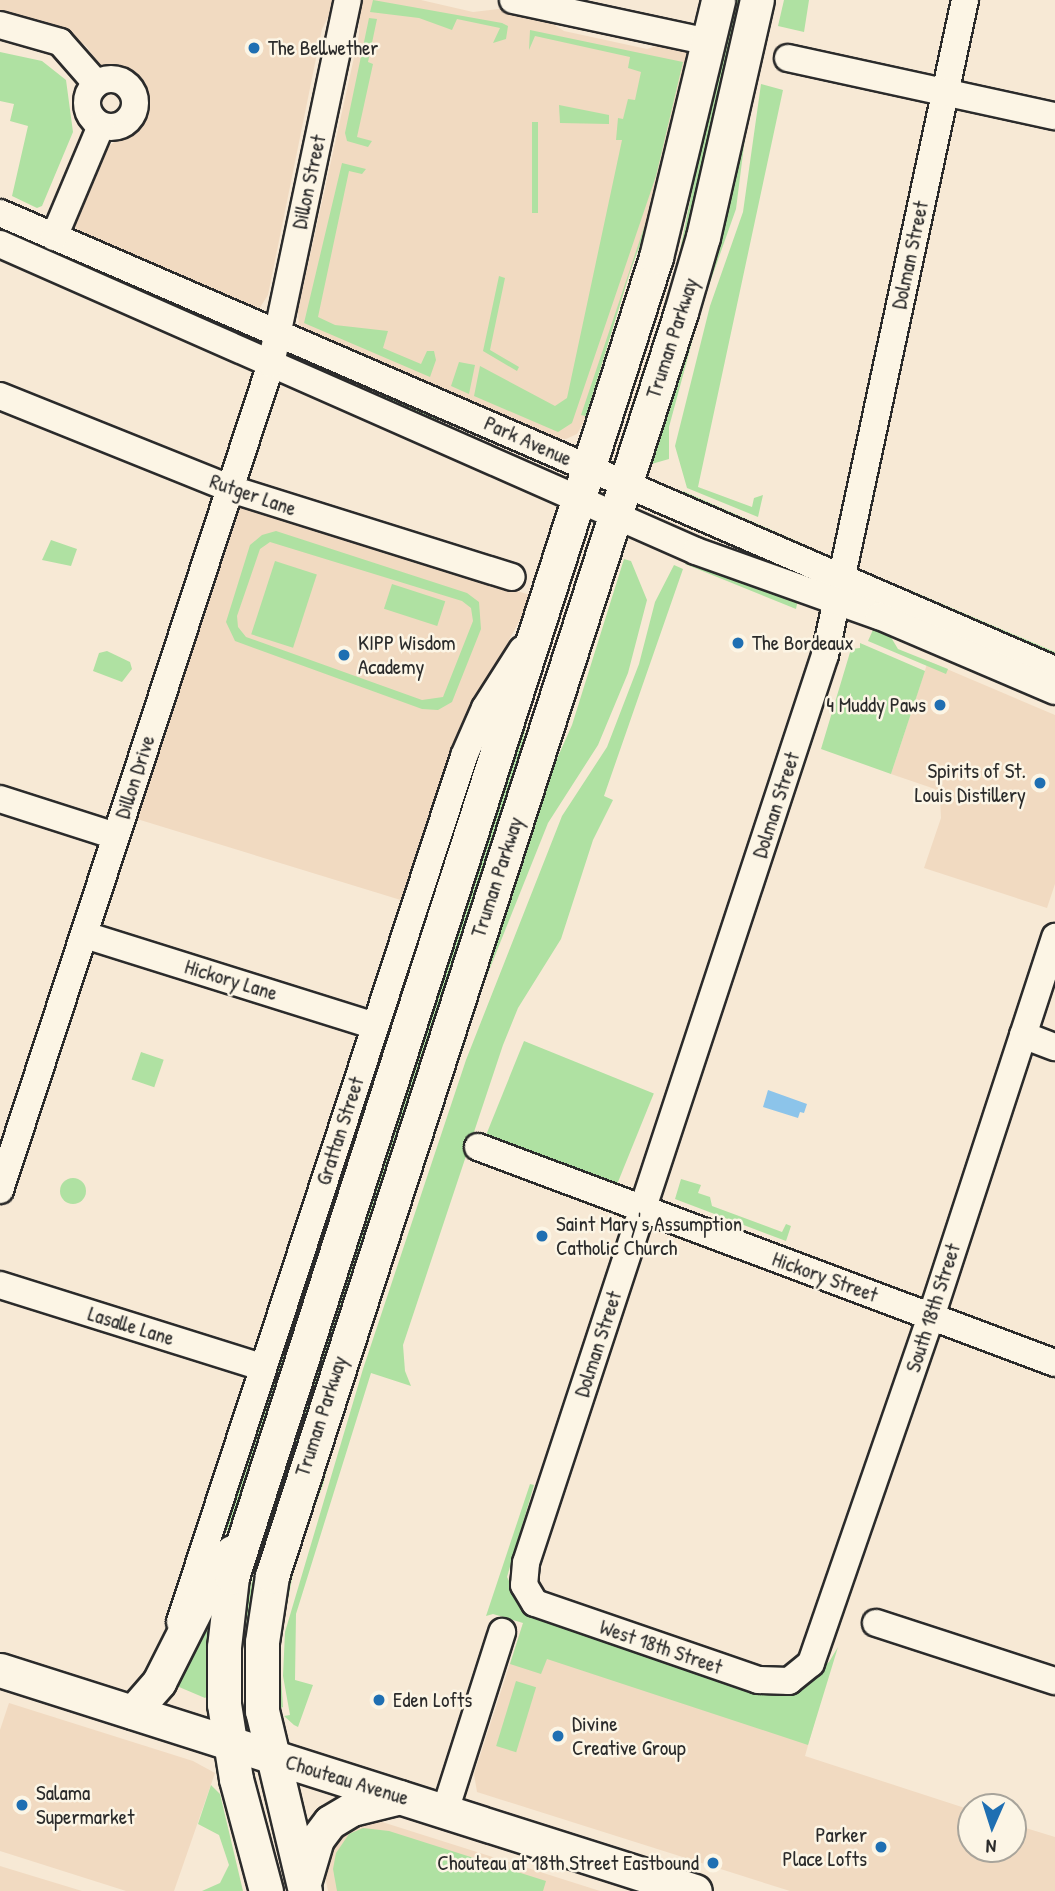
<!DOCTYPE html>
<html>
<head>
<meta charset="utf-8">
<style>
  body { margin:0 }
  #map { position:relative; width:1055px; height:1891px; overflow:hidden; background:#f7e9d5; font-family:"Patrick Hand",sans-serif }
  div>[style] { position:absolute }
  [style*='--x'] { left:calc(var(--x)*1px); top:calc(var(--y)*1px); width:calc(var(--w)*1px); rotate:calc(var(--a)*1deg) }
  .built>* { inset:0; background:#f1dac1 }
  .green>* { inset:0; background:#afe1a2; transform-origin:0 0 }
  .round { border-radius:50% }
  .water>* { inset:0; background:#8cc4ea }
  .roads { filter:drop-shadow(2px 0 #2b2b2b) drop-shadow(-2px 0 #2b2b2b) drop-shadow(0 2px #2b2b2b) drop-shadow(0 -2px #2b2b2b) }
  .minor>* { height:26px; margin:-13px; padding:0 13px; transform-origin:13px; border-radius:13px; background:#fcf5e5 }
  .minor>.ring { margin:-13px; padding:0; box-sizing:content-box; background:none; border:26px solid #fcf5e5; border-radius:50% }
  .major>* { height:33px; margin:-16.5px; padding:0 16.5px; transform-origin:16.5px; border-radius:16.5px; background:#fcf5e5 }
  .dots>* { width:19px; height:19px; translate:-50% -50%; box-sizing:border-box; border:4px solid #fcf5e5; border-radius:50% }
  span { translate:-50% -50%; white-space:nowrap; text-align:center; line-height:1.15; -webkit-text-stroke:5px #fcf5e5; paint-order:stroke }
  .poi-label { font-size:21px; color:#2b2b2b }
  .left { translate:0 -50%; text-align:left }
  .right { translate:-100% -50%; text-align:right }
  .street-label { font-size:21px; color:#2b2b2b }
  .north { position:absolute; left:957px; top:1793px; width:70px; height:70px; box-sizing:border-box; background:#fcf5e5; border:2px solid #a8a49b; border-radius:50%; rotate:183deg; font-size:19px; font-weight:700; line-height:28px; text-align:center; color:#2b2b2b }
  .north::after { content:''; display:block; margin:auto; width:24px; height:32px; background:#1f6fb2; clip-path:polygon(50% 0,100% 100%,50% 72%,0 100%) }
</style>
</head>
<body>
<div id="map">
  <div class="built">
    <div style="clip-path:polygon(0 0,337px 0,322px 29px,268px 295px,259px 309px,253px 310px,77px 231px,74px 222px,104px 150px,141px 121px,146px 103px,142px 88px,129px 73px,100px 65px,86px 46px,62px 28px,0 13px)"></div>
    <div style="clip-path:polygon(360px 0,421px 0,473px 12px,499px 9px,545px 19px,564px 31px,647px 49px,666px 43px,689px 52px,663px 182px,630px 272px,585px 420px,577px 434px,566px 439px,549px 438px,299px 329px,298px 310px,359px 35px)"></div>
    <div style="clip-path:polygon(238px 504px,533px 596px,469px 714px,404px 901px,137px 819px)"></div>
    <div style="clip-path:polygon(928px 661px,1055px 715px,1055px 884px,1047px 908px,924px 868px,941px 818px,940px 796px,935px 789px,891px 774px)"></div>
    <div style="clip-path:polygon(526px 1614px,818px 1710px,805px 1756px,971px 1810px,971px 1849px,1013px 1849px,1013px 1824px,1055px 1837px,1055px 1891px,790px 1891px,477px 1792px,474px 1774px)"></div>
    <div style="clip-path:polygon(9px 1703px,193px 1761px,215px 1773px,174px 1891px,126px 1891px,0 1851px,0 1730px)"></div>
    <div style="clip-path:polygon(366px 1820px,379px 1821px,600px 1891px,328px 1891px,323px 1866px,332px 1836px)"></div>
    <div style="clip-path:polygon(0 1866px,82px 1891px,0 1891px)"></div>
  </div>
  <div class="green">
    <div style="clip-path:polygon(373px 0,502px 23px,508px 26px,506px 39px,493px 43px,500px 28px,457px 19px,452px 30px,419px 18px,370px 12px)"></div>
    <div style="clip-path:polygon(731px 0,745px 0,683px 260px,624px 435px,678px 260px)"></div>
    <div style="clip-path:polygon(784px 0,809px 0,804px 32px,778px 26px)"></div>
    <div style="clip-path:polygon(369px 18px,377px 19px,368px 62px,373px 64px,357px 137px,372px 141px,368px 147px,347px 141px,345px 133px)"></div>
    <div style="clip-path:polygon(530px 30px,683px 62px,656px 176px,572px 423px,558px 432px,474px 396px,480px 366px,555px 406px,567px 398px,622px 140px,616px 140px,618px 118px,623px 119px,628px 99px,635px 100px,641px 72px,628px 68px,630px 57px,535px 36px,529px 50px)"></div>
    <div style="clip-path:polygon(0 52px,42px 61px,66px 80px,73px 132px,42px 206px,37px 208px,12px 196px,28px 126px,10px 121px,14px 104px,0 101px)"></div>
    <div style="clip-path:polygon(761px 84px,783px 90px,698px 487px,752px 507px,754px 498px,763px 495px,758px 517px,687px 488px,675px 446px,710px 306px,743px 212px)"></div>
    <div style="clip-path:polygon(750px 98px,736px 209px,702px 305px,669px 427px,669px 459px,648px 465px)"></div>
    <div style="clip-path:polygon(559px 105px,609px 115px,609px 124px,560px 123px)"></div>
    <div style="left:532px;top:122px;width:6px;height:91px"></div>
    <div style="clip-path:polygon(342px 163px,366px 169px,362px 174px,349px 171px,318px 317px,335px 325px,388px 331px,383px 348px,421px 364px,427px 351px,434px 351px,436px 360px,430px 377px,304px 323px)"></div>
    <div style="clip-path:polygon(661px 177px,663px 182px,630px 272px,586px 416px,581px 415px)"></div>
    <div style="clip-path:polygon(0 223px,236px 328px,185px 308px,129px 296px,0 240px)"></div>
    <div style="clip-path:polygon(499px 276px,505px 278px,490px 350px,519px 367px,517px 371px,483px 351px)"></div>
    <div style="clip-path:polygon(459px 362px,475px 365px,469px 394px,451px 386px)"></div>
    <div style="clip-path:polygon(360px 391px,415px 402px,551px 464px,450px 422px,395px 412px)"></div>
    <div style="clip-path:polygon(683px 491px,801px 543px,799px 547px,682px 497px)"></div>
    <div style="clip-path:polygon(evenodd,276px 531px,467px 593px,479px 602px,481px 629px,452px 702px,438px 710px,422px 709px,235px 641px,226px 622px,250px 545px,262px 535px,276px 531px,270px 542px,462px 601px,471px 608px,473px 621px,443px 697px,422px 700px,246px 637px,238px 627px,237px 616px,260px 549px,270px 542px)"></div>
    <div style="clip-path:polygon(51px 540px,77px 549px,71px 566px,42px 560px)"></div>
    <div style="clip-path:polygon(578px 546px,582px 548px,528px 718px,508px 807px,249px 1688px,245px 1689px,247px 1601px,292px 1425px)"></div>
    <div style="clip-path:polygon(624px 559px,631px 561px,647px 600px,628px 673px,598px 745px,548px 823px,470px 1018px,346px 1394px,323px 1485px,297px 1553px,279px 1646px,283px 1707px,275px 1711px,280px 1594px,536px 806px,572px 725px)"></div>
    <div style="clip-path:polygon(686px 559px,798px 599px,796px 609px,685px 564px)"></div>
    <div style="left:275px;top:561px;width:44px;height:77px;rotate:18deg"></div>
    <div style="clip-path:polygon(674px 565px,683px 569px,604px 796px,613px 800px,593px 840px,561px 939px,518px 1008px,503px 1045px,403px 1345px,405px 1371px,411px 1386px,371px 1373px,296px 1614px,295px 1680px,313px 1685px,298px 1727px,294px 1725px,284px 1716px,290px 1715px,283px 1676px,285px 1632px,363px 1369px,466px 1060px,562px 816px,607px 747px,639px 664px,655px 602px)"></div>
    <div style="left:392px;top:584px;width:56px;height:26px;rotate:18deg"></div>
    <div style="clip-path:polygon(905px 588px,1055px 652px,1055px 656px,903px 592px)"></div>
    <div style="clip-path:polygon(876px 623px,886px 629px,898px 649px,948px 669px,946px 674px,868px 641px)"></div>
    <div style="clip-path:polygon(860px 643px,925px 671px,891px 774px,821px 749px,851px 649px,860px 648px)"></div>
    <div style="clip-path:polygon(107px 651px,130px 662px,132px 669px,122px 682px,93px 671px,99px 653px)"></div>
    <div style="clip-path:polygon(496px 706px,235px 1515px,197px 1588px,476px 754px)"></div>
    <div style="left:524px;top:1041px;width:140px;height:101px;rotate:22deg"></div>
    <div style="left:141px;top:1052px;width:24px;height:29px;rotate:19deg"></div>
    <div class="round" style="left:60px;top:1178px;width:26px;height:26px"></div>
    <div style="clip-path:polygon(681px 1179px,701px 1185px,698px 1193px,710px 1197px,712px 1206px,782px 1232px,786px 1224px,791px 1226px,786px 1241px,675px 1199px)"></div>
    <div style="clip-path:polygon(530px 1484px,534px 1485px,507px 1577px,522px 1607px,792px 1691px,829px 1662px,838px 1647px,808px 1745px,547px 1659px,541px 1674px,510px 1664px,523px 1623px,493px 1614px,486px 1616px)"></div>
    <div style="clip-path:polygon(212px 1593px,209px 1695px,205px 1698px,172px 1684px)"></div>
    <div style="left:516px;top:1681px;width:21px;height:68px;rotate:17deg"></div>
    <div style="clip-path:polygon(211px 1785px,220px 1794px,243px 1891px,202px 1891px,220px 1883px,229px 1865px,219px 1835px,198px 1824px)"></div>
    <div style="clip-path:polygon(363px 1828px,389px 1831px,546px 1881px,543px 1891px,337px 1891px,333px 1869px,336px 1853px,349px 1834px)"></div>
  </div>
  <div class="water">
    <div style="clip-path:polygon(768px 1090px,807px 1104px,804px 1113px,800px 1112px,798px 1118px,763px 1107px)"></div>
  </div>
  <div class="roads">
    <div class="minor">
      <div style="--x:513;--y:0;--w:200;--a:12.1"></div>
      <div style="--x:965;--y:0;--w:670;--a:102.06"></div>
      <div style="--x:825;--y:655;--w:956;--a:108.23"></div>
      <div style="--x:526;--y:1563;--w:22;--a:95"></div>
      <div style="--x:524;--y:1585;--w:21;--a:59"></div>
      <div style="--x:535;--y:1603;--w:236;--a:19"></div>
      <div style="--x:758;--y:1680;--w:31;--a:2"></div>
      <div style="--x:789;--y:1681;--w:28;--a:-39"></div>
      <div style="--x:811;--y:1663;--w:366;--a:-70.9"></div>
      <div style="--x:931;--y:1317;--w:400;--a:-71.9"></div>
      <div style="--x:0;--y:25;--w:62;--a:15.8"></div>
      <div style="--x:60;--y:42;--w:55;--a:48.7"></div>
      <div style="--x:788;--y:58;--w:273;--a:12.3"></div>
      <div class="ring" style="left:87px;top:79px;width:22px;height:22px"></div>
      <div style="--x:0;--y:213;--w:1150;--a:23.42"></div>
      <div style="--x:54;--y:237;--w:121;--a:-67.1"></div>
      <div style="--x:0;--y:244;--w:761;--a:23.8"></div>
      <div style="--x:696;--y:551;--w:194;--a:19.6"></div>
      <div style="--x:879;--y:616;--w:191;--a:23.1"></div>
      <div style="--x:0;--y:396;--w:249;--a:21.9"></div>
      <div style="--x:231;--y:489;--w:294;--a:17.4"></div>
      <div style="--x:0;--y:799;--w:121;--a:17.8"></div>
      <div style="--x:85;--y:935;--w:304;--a:17.4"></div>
      <div style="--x:1023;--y:1035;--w:34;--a:21"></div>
      <div style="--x:478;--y:1147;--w:616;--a:20.52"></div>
      <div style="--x:0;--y:1190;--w:869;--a:-71.84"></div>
      <div style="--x:271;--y:364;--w:372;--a:-78.1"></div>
      <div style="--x:0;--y:1285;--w:274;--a:17.4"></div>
      <div style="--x:180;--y:1622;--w:911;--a:-71.84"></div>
      <div style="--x:464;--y:756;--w:52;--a:-66.4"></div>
      <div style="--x:485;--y:708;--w:69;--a:-57.5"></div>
      <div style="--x:876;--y:1623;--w:188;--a:18"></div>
      <div style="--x:445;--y:1811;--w:188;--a:-72.3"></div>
    </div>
    <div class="major">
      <div style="--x:0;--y:1670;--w:729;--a:17.64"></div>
      <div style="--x:133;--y:1712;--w:40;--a:-49"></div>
      <div style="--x:159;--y:1682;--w:104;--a:-63.2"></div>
      <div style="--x:206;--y:1589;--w:45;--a:-54.9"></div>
      <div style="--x:304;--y:1883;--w:46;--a:-73.5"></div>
      <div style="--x:317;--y:1839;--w:21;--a:-53"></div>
      <div style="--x:330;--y:1822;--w:26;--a:-31"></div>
      <div style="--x:352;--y:1809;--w:49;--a:-14"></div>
      <div style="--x:266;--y:1891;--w:116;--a:-105"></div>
      <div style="--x:236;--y:1779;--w:76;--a:-99.1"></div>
      <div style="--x:224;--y:1704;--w:57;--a:-90"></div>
      <div style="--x:224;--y:1647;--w:70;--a:-83.5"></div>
      <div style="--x:232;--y:1577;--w:1386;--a:-72.19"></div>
      <div style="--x:656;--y:257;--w:264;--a:-76.4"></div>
      <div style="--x:305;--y:1891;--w:185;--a:-103.4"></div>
      <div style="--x:262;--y:1711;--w:69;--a:-90"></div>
      <div style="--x:262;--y:1642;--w:67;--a:-81.4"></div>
      <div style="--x:272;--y:1576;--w:1329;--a:-72.07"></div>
      <div style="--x:681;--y:312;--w:78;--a:-73.7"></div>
      <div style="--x:703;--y:237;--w:243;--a:-77.2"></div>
    </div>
  </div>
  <div class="dots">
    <div style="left:254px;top:48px;background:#1f6fb2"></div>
    <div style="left:738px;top:643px;background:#1f6fb2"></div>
    <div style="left:344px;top:655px;background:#1f6fb2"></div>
    <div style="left:940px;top:705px;background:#1f6fb2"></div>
    <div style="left:1040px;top:783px;background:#1f6fb2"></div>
    <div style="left:542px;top:1236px;background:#1f6fb2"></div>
    <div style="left:379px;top:1700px;background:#1f6fb2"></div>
    <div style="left:558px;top:1736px;background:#1f6fb2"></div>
    <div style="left:22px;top:1805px;background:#1f6fb2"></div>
    <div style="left:881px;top:1847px;background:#1f6fb2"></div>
    <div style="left:713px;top:1863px;background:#1f6fb2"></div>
  </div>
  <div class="poi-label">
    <span class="left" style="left:268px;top:48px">The Bellwether</span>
    <span class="left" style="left:358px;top:655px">KIPP Wisdom<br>Academy</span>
    <span class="left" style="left:752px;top:643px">The Bordeaux</span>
    <span class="right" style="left:926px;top:705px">4 Muddy Paws</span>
    <span class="right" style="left:1026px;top:783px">Spirits of St.<br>Louis Distillery</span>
    <span class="left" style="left:556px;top:1236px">Saint Mary's Assumption<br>Catholic Church</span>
    <span class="left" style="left:393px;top:1700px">Eden Lofts</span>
    <span class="left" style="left:572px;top:1736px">Divine<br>Creative Group</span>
    <span class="left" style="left:36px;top:1805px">Salama<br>Supermarket</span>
    <span class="right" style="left:867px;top:1847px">Parker<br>Place Lofts</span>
    <span class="right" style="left:699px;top:1863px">Chouteau at 18th Street Eastbound</span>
  </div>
  <div class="street-label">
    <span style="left:309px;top:182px;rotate:-78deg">Dillon Street</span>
    <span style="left:910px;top:255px;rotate:-78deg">Dolman Street</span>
    <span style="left:672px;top:338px;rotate:-72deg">Truman Parkway</span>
    <span style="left:528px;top:441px;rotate:24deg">Park Avenue</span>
    <span style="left:253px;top:495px;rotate:19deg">Rutger Lane</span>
    <span style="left:135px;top:777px;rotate:-72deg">Dillon Drive</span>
    <span style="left:776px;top:805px;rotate:-72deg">Dolman Street</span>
    <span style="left:497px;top:877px;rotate:-72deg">Truman Parkway</span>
    <span style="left:231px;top:980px;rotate:17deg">Hickory Lane</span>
    <span style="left:340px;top:1131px;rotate:-72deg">Grattan Street</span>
    <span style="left:825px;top:1277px;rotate:20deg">Hickory Street</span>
    <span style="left:933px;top:1308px;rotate:-72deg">South 18th Street</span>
    <span style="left:131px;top:1326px;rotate:17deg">Lasalle Lane</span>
    <span style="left:598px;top:1344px;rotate:-72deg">Dolman Street</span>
    <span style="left:321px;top:1416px;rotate:-72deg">Truman Parkway</span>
    <span style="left:661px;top:1647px;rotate:19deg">West 18th Street</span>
    <span style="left:347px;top:1780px;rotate:17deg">Chouteau Avenue</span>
  </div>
  <div class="north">N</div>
</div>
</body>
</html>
